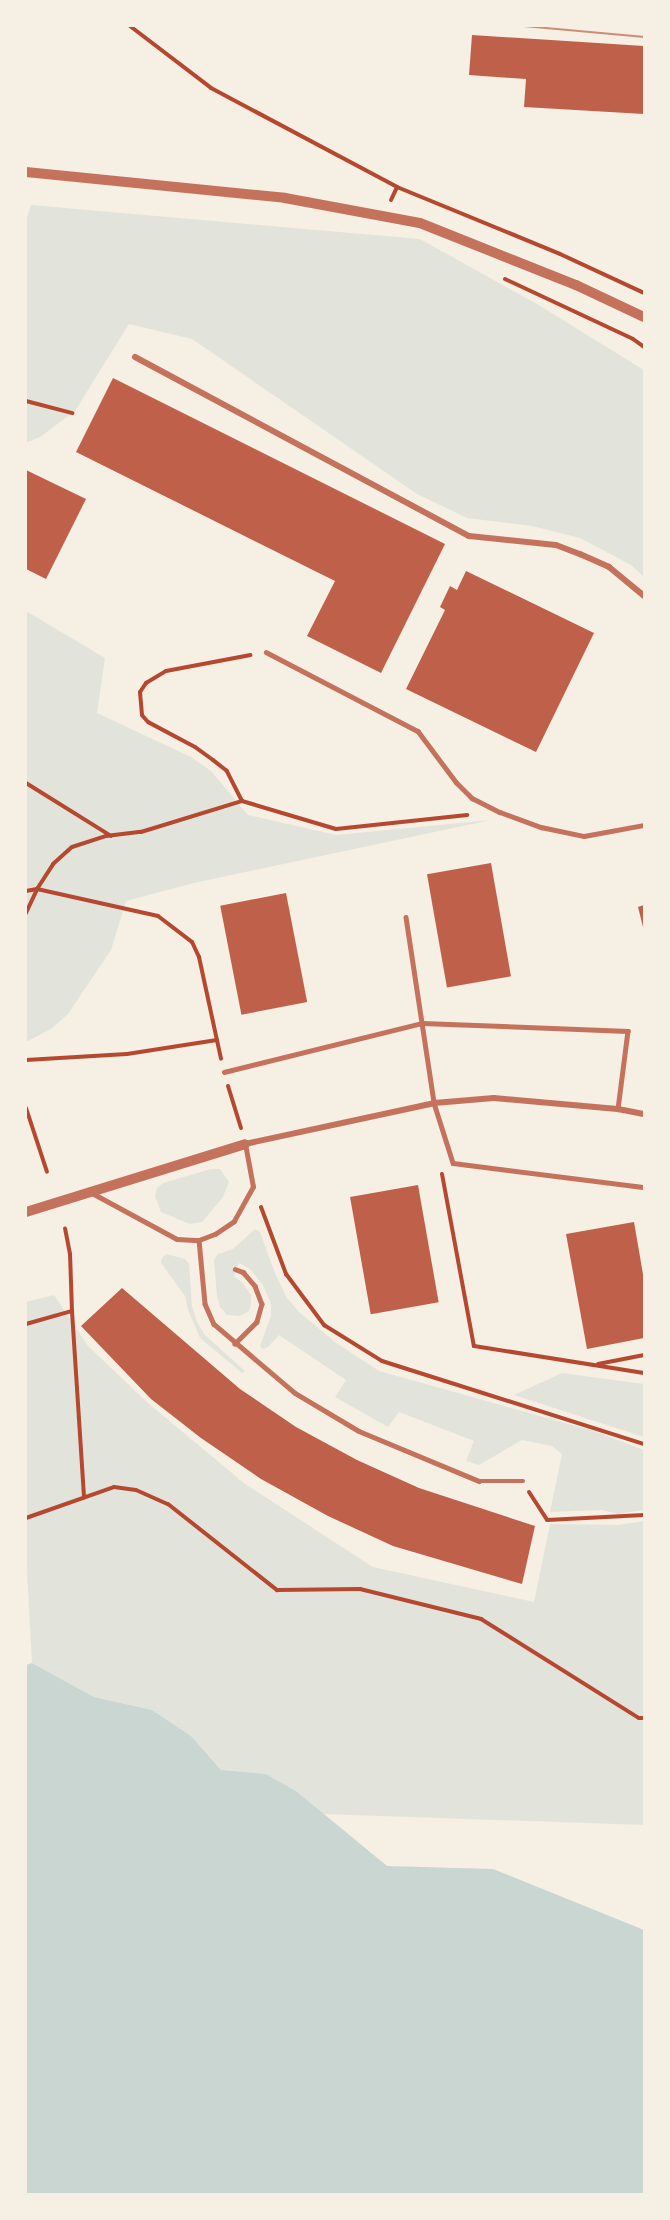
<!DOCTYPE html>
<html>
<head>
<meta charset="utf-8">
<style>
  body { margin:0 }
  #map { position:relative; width:670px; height:2220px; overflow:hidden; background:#f6efe4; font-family:"DM Sans",sans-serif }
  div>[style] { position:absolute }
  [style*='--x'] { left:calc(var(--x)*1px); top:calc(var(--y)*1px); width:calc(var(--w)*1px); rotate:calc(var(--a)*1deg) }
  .green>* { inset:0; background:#e2e4dc }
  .water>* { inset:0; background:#c9d6d2 }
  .building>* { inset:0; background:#bf614a; transform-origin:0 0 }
  .path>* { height:4px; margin:-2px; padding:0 2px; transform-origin:2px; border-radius:2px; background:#b5482f }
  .service>* { height:4.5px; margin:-2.25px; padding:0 2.25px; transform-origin:2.25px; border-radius:2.25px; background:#c5725c }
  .minor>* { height:6px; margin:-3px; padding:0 3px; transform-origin:3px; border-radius:3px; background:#c5725c }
  .tertiary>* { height:10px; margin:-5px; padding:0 5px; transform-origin:5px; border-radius:5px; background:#c5725c }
  .tram>* { height:1.5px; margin:-0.75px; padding:0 0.75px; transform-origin:0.75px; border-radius:0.75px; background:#cf8b77 }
  span { translate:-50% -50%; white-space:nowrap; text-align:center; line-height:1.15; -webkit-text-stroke:6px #f6efe4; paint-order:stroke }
  .frame { position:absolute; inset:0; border:27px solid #f6efe4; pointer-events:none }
</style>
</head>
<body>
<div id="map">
  <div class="green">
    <div style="clip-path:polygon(31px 205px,420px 239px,537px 304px,644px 370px,644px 577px,631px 565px,580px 538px,532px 526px,467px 518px,417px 494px,192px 339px,129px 324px,75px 411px,40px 437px,26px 443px,26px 220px)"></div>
    <div style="clip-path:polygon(26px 611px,105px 658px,97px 713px,191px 757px,211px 771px,248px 815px,336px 835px,491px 820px,194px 883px,126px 901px,111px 950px,68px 1014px,51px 1029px,26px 1042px)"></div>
    <div style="clip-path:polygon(211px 1169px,220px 1169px,229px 1182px,223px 1197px,202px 1222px,190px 1224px,161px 1212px,155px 1196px,157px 1188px,163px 1183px)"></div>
    <div style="clip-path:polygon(255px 1229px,260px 1232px,275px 1273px,287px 1298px,300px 1313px,335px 1342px,379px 1371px,594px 1431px,644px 1450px,644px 1510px,618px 1514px,602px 1510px,550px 1512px,562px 1454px,552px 1446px,522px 1440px,479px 1465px,466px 1461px,474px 1441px,399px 1412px,388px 1427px,335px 1397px,346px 1380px,279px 1335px,268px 1347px,263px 1349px,260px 1346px,271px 1316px,271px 1304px,263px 1285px,251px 1270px,239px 1263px,234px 1276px,242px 1282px,251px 1295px,251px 1304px,249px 1311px,240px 1316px,227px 1315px,220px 1307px,217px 1296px,214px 1260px,218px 1254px,233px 1249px)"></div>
    <div style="clip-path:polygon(166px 1254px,185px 1259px,189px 1264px,192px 1306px,197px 1322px,205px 1335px,245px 1371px,242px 1373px,200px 1338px,188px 1310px,185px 1296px,161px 1263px,162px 1258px)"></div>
    <div style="clip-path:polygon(54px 1295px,88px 1346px,148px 1403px,245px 1484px,373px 1567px,534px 1602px,550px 1524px,618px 1525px,644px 1521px,644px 1825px,324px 1814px,296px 1791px,266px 1774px,221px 1770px,191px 1736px,152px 1710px,94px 1697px,32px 1663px,26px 1554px,26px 1302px)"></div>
    <div style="clip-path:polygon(562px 1373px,644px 1384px,644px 1437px,514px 1395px)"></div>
  </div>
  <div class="water">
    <div style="clip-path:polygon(32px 1663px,94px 1697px,152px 1710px,191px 1736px,221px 1770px,266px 1774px,296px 1791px,387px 1866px,493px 1869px,644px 1930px,644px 2194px,26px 2194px,26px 1665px)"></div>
  </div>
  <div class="building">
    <div style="clip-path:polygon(472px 35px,644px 46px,644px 114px,524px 107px,526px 79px,469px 75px)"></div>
    <div style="clip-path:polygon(113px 378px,445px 544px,381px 673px,307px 636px,335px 581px,76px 452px)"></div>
    <div style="clip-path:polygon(26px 470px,86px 499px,46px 579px,26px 569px)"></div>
    <div style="clip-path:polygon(466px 571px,594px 633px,536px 752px,406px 689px,445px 610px,440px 607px,450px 586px,457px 590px)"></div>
    <div style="left:491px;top:863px;width:115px;height:65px;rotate:80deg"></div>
    <div style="left:286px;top:893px;width:111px;height:67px;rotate:79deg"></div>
    <div style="clip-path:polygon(644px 905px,644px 931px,638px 907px)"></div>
    <div style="left:418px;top:1185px;width:119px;height:69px;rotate:80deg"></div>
    <div style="clip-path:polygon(634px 1222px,644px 1280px,644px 1338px,587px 1349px,566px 1234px)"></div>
    <div style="clip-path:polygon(122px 1288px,240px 1389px,296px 1427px,357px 1460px,419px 1488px,535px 1526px,522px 1584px,393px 1546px,328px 1516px,261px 1479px,201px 1438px,151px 1399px,81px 1326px)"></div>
  </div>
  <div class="path">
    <div style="--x:130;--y:26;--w:102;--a:37.4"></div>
    <div style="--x:211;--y:88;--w:211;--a:28"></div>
    <div style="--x:397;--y:187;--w:176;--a:22.3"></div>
    <div style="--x:560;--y:254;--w:93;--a:24.9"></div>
    <div style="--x:391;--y:200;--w:14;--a:-65"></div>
    <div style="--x:505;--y:279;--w:141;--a:25.1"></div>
    <div style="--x:633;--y:339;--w:14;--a:36"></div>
    <div style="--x:26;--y:401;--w:48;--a:14.6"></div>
    <div style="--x:26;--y:783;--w:100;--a:31.9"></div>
    <div style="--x:242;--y:801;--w:34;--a:-117"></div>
    <div style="--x:227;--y:771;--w:18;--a:-142"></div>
    <div style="--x:213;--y:760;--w:22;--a:-144"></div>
    <div style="--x:195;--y:747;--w:53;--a:-152"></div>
    <div style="--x:148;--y:722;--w:9;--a:-131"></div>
    <div style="--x:142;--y:715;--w:23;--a:-95"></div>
    <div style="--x:140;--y:692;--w:11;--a:-56"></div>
    <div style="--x:146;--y:683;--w:23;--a:-31"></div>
    <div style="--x:166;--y:671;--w:86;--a:-10.7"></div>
    <div style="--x:26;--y:891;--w:11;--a:-10"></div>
    <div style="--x:37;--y:889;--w:30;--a:-57"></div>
    <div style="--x:53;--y:864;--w:25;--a:-42"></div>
    <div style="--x:72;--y:847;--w:36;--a:-18"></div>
    <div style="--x:106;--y:836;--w:35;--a:-7"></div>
    <div style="--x:141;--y:832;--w:106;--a:-17.1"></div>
    <div style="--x:242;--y:801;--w:98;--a:16.6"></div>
    <div style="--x:336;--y:829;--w:132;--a:-6.1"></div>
    <div style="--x:26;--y:913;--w:26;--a:-65"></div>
    <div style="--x:37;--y:889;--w:124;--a:12.6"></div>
    <div style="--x:158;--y:916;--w:43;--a:37.4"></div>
    <div style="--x:192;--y:942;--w:17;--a:65"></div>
    <div style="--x:199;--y:957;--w:104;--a:77.8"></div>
    <div style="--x:26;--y:1060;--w:101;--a:-3.4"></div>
    <div style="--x:127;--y:1054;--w:91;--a:-8.8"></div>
    <div style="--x:228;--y:1086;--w:44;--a:72.8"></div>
    <div style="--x:26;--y:1108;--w:67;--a:71.8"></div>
    <div style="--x:442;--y:1174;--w:175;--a:79.5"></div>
    <div style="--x:474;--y:1346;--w:172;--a:9"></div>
    <div style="--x:261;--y:1207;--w:72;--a:69.5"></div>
    <div style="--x:286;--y:1274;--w:64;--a:53.3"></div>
    <div style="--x:324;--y:1325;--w:68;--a:31.8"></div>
    <div style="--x:382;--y:1361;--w:275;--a:17.6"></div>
    <div style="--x:72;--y:1311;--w:187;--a:86.3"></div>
    <div style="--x:26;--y:1324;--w:48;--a:-15.8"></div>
    <div style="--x:72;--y:1311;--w:57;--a:-92"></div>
    <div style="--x:70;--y:1254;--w:26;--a:-101"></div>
    <div style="--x:598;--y:1364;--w:47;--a:-11.1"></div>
    <div style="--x:529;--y:1492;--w:33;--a:57"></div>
    <div style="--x:547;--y:1520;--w:97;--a:-3"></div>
    <div style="--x:26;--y:1518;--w:93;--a:-19.4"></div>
    <div style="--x:114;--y:1487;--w:22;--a:8"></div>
    <div style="--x:136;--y:1490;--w:35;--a:24"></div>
    <div style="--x:168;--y:1504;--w:139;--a:38.3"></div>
    <div style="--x:277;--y:1590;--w:83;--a:-0.7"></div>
    <div style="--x:360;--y:1589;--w:125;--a:13.9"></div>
    <div style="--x:481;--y:1619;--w:186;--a:32.1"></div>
    <div style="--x:639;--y:1718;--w:5;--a:0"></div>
  </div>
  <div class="service">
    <div style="--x:266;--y:652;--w:171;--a:27.5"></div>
    <div style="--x:418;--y:731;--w:64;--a:53.3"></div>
    <div style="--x:456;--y:782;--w:23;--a:45"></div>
    <div style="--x:472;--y:798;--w:31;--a:27"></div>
    <div style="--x:500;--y:812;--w:44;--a:20.1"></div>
    <div style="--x:541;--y:827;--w:44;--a:11.8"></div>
    <div style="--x:584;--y:836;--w:61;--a:-10.4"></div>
    <div style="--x:406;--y:917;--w:188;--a:81.4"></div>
    <div style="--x:434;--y:1103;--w:63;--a:72.4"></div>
    <div style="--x:453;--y:1163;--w:193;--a:7.2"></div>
    <div style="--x:224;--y:1072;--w:204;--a:-13.9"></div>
    <div style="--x:422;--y:1023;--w:206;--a:2.2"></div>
    <div style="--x:628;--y:1031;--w:79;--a:97.3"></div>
    <div style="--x:94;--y:1194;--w:94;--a:28.5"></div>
    <div style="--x:177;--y:1239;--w:22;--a:3"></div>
    <div style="--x:199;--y:1240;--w:17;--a:-21"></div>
    <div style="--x:215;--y:1234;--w:23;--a:-34"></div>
    <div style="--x:234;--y:1221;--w:39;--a:-61"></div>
    <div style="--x:253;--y:1187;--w:44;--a:-100.5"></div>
    <div style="--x:199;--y:1240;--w:64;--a:84.6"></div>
    <div style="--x:205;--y:1304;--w:22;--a:66"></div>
    <div style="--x:214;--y:1324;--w:106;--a:40.4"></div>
    <div style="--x:295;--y:1393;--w:74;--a:30.7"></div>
    <div style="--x:359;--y:1431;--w:130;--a:22.6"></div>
    <div style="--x:479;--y:1481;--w:44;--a:0"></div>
    <div style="--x:235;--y:1269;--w:9;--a:21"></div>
    <div style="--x:243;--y:1272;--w:18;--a:49"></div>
    <div style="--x:255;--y:1286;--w:19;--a:69"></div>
    <div style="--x:262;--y:1304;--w:19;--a:106"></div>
    <div style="--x:257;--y:1322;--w:31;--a:135"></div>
  </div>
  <div class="minor">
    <div style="--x:135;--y:357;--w:379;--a:28.2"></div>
    <div style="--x:469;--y:536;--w:87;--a:5.9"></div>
    <div style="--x:556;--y:545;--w:26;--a:21"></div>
    <div style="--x:580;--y:554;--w:32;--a:24"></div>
    <div style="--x:609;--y:567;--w:45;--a:39.6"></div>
    <div style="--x:245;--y:1144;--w:193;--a:-12.2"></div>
    <div style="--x:434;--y:1103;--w:60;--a:-4.8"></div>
    <div style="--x:494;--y:1098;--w:124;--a:5.1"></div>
    <div style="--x:618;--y:1109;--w:26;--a:11"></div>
  </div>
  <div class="tertiary">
    <div style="--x:26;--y:172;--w:260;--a:5.7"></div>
    <div style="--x:285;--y:198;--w:137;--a:10.5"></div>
    <div style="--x:420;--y:223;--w:168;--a:21.7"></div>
    <div style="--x:576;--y:285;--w:75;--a:25.2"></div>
    <div style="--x:26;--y:1212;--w:229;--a:-17.2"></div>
  </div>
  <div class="tram">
    <div style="--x:524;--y:26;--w:121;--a:5.2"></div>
  </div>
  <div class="frame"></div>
</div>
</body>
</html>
